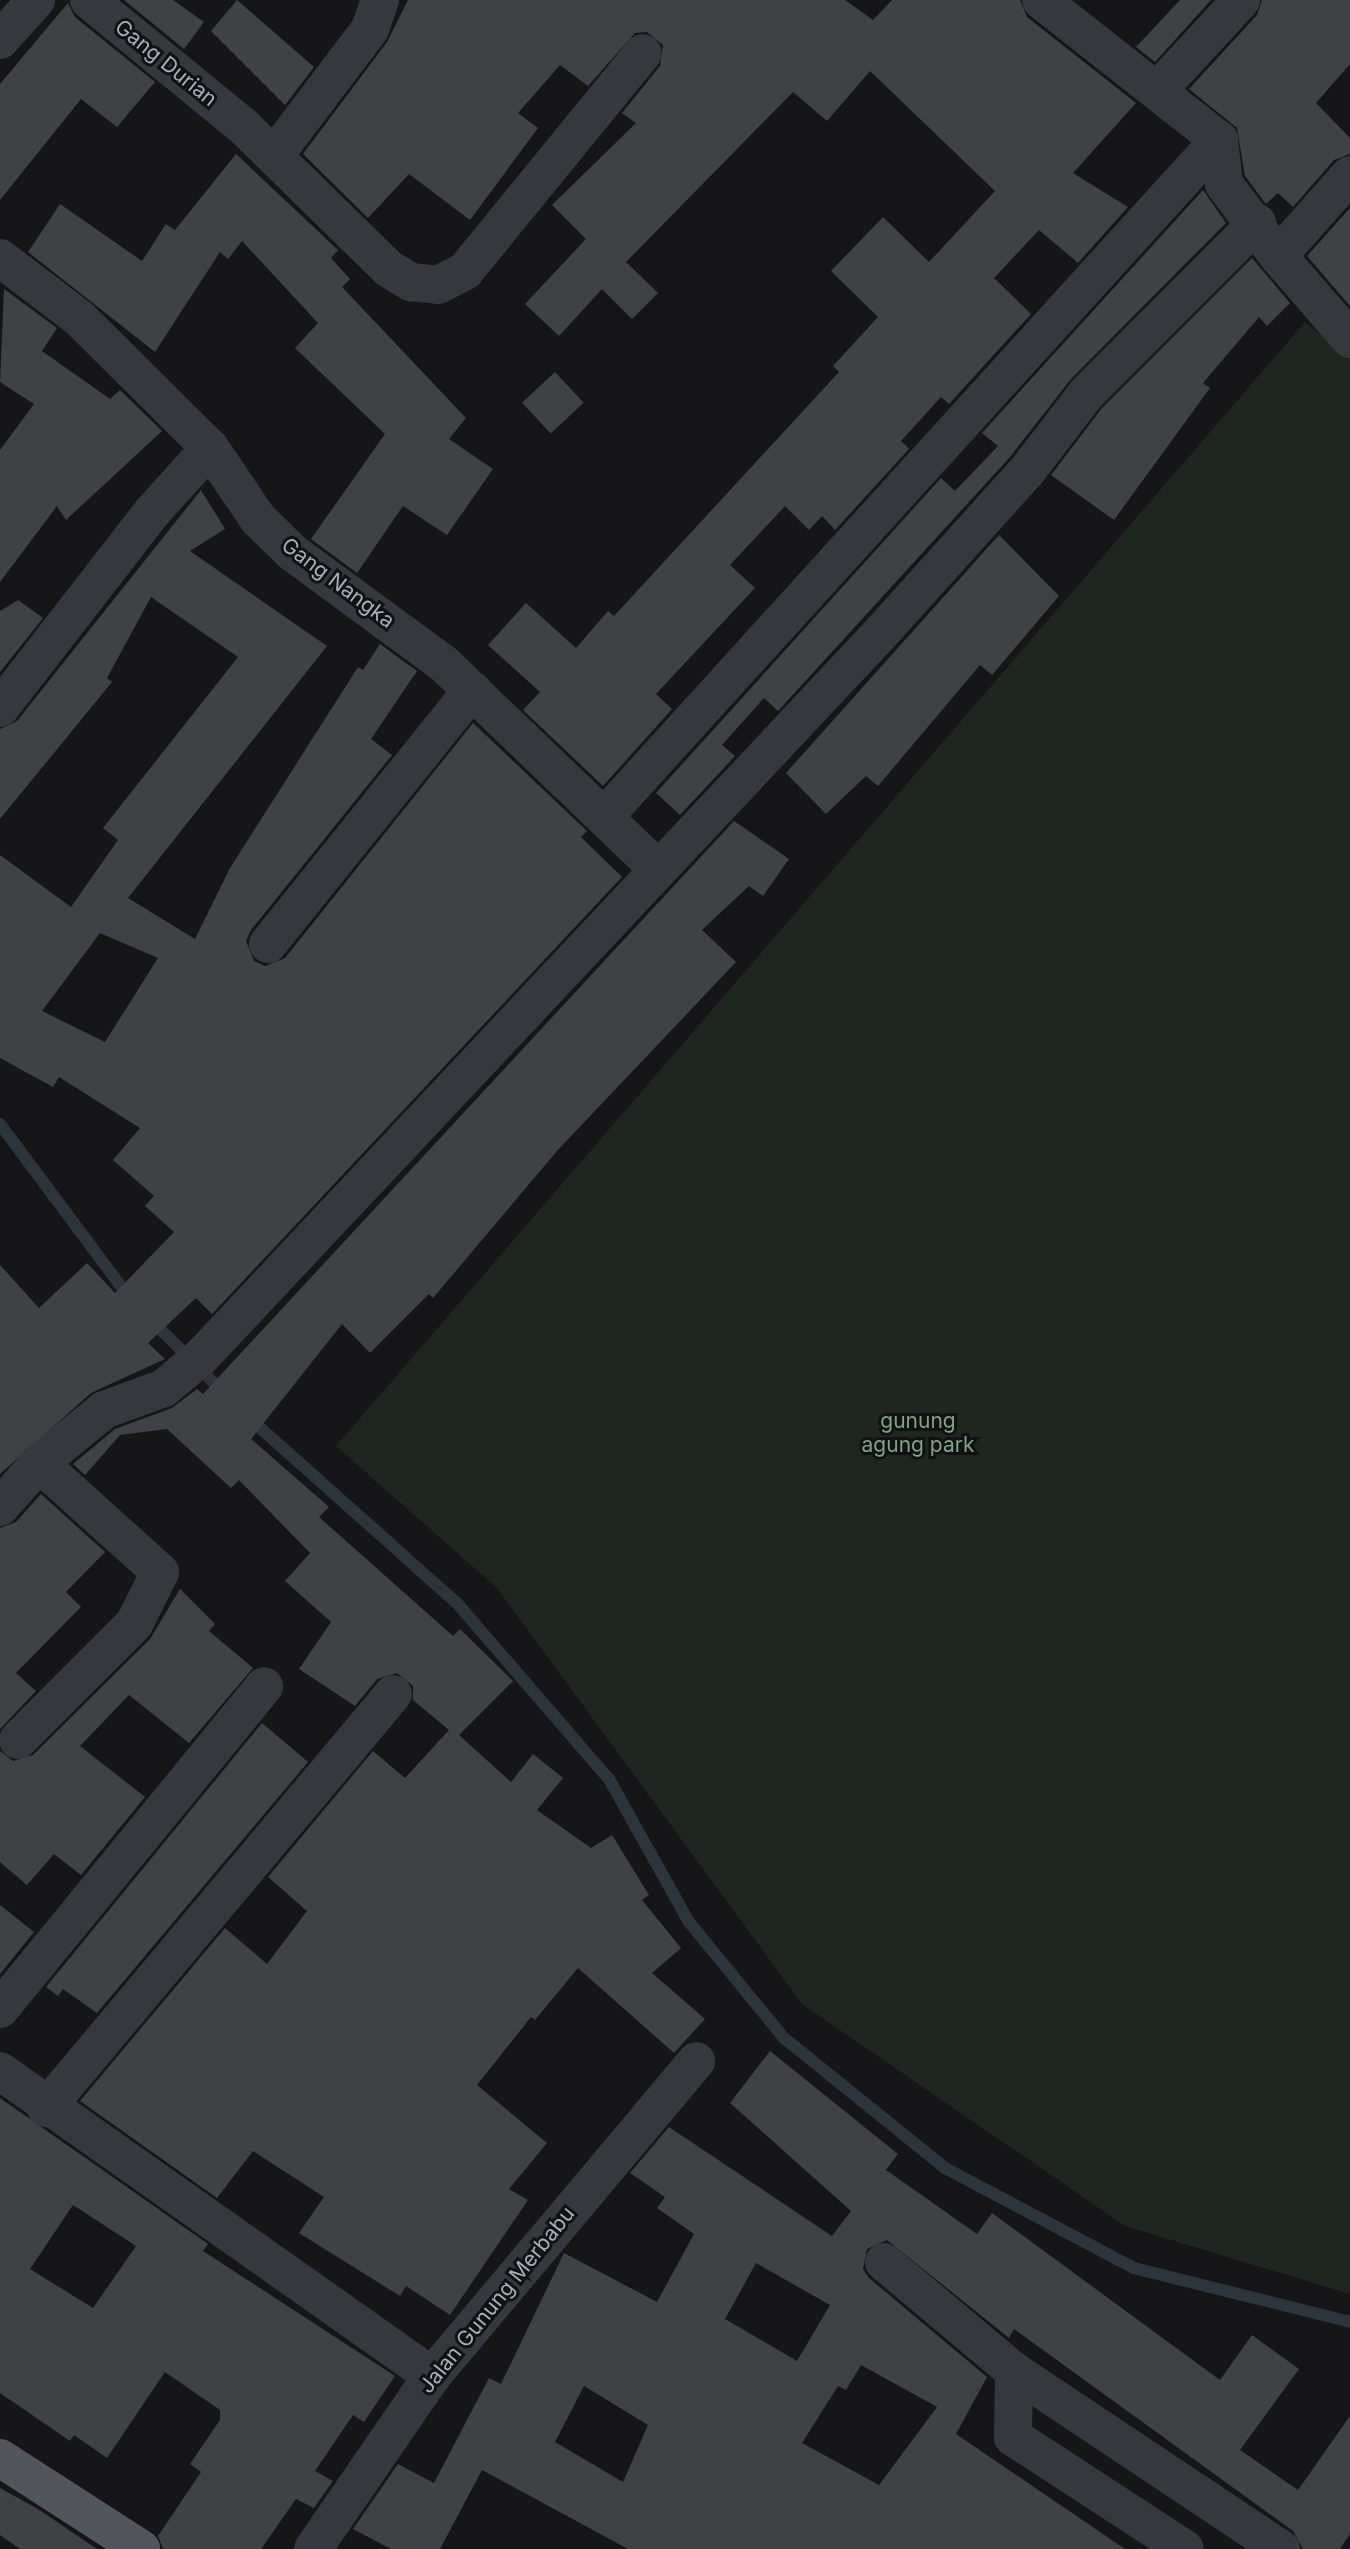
<!DOCTYPE html>
<html>
<head>
<meta charset="utf-8">
<style>
  body { margin:0 }
  #map { position:relative; width:1350px; height:2549px; overflow:hidden; background:#161618; font-family:Inter,sans-serif }
  div>[style] { position:absolute }
  [style*='--x'] { left:calc(var(--x)*1px); top:calc(var(--y)*1px); width:calc(var(--w)*1px); rotate:calc(var(--a)*1deg) }
  .green>* { inset:0; background:#1e261f }
  .stream>* { height:12px; margin:-6px; padding:0 6px; transform-origin:6px; border-radius:6px; background:#2c353c }
  .building>* { inset:0; background:#404145; transform-origin:0 0 }
  .minor>* { height:38px; margin:-19px; padding:0 19px; transform-origin:19px; border-radius:19px; background:#37383d }
  .major>* { height:38px; margin:-19px; padding:0 19px; transform-origin:19px; border-radius:19px; background:#53555c }
  span { translate:-50% -50%; white-space:nowrap; text-align:center; line-height:1.15; -webkit-text-stroke:6px #111113; paint-order:stroke }
  .street-label { font-size:21px; color:#a8adb8 }
  .park-label { font-size:21px; color:#7fa381 }
</style>
</head>
<body>
<div id="map">
  <div class="green">
    <div style="clip-path:polygon(1305px 322px,1350px 359px,1350px 2294px,1125px 2226px,802px 2004px,497px 1588px,336px 1446px)"></div>
  </div>
  <div class="stream">
    <div style="--x:0;--y:1124;--w:219;--a:53.3"></div>
    <div style="--x:151;--y:1320;--w:105;--a:45"></div>
    <div style="--x:248;--y:1417;--w:278;--a:41.7"></div>
    <div style="--x:456;--y:1602;--w:234;--a:49.2"></div>
    <div style="--x:609;--y:1779;--w:164;--a:60.8"></div>
    <div style="--x:689;--y:1922;--w:150;--a:50.7"></div>
    <div style="--x:784;--y:2038;--w:207;--a:38.9"></div>
    <div style="--x:945;--y:2168;--w:214;--a:27.9"></div>
    <div style="--x:1134;--y:2268;--w:223;--a:14"></div>
  </div>
  <div class="building">
    <div style="clip-path:polygon(124px 0,173px 0,204px 22px,184px 49px)"></div>
    <div style="clip-path:polygon(237px 0,314px 67px,285px 105px,211px 31px)"></div>
    <div style="clip-path:polygon(408px 0,845px 0,873px 20px,892px 0,1020px 0,1027px 17px,1136px 103px,1073px 173px,1128px 207px,1078px 263px,1039px 230px,994px 278px,1031px 314px,949px 404px,941px 397px,901px 441px,909px 449px,835px 530px,822px 516px,809px 530px,785px 506px,730px 565px,755px 588px,656px 694px,672px 709px,603px 786px,523px 710px,540px 692px,488px 645px,526px 603px,576px 648px,608px 611px,614px 616px,839px 372px,833px 366px,878px 317px,831px 271px,883px 217px,929px 262px,995px 191px,870px 71px,827px 121px,793px 92px,626px 262px,658px 293px,632px 319px,602px 289px,559px 336px,525px 304px,586px 239px,552px 205px,636px 123px,622px 113px,660px 66px,663px 45px,647px 32px,635px 33px,588px 86px,560px 65px,518px 113px,538px 128px,470px 220px,409px 174px,368px 218px,303px 154px,387px 42px)"></div>
    <div style="clip-path:polygon(1180px 0,1211px 0,1155px 62px,1136px 47px)"></div>
    <div style="clip-path:polygon(1262px 0,1350px 0,1350px 64px,1316px 103px,1350px 138px,1350px 154px,1334px 160px,1293px 207px,1278px 193px,1266px 204px,1245px 176px,1237px 128px,1189px 89px,1257px 15px)"></div>
    <div style="clip-path:polygon(68px 3px,75px 17px,155px 82px,117px 127px,81px 99px,0 200px,0 84px)"></div>
    <div style="clip-path:polygon(236px 154px,338px 250px,331px 258px,350px 279px,342px 287px,466px 418px,449px 439px,493px 469px,447px 535px,403px 506px,357px 573px,311px 539px,385px 434px,295px 348px,318px 323px,242px 241px,228px 259px,220px 252px,155px 352px,28px 252px,60px 204px,142px 261px,166px 224px,175px 230px)"></div>
    <div style="clip-path:polygon(1203px 190px,1226px 223px,1071px 379px,1010px 457px,778px 711px,764px 698px,722px 745px,735px 756px,680px 815px,656px 793px,941px 478px,955px 491px,998px 446px,982px 433px)"></div>
    <div style="clip-path:polygon(1350px 208px,1350px 306px,1307px 256px)"></div>
    <div style="clip-path:polygon(1252px 258px,1290px 303px,1267px 326px,1259px 317px,1203px 383px,1210px 388px,1114px 520px,1051px 475px,1102px 408px)"></div>
    <div style="clip-path:polygon(4px 289px,57px 328px,42px 351px,110px 399px,120px 390px,162px 431px,66px 520px,57px 506px,0 582px,0 450px,34px 404px,0 382px)"></div>
    <div style="left:555px;top:372px;width:42px;height:45px;rotate:47deg"></div>
    <div style="clip-path:polygon(evenodd,201px 490px,225px 529px,190px 551px,327px 646px,128px 898px,195px 939px,230px 868px,358px 667px,363px 670px,380px 644px,417px 671px,371px 739px,392px 755px,251px 930px,246px 941px,254px 961px,265px 966px,285px 958px,473px 723px,587px 831px,581px 837px,622px 877px,212px 1314px,196px 1298px,148px 1343px,165px 1359px,91px 1393px,0 1474px,0 1265px,39px 1308px,87px 1263px,115px 1293px,174px 1232px,145px 1206px,154px 1196px,113px 1160px,140px 1128px,59px 1077px,53px 1087px,0 1058px,0 855px,71px 907px,118px 840px,103px 828px,238px 657px,151px 597px,107px 678px,112px 682px,0 819px,0 729px,17px 721px,201px 490px,100px 933px,158px 958px,105px 1042px,42px 1011px,100px 933px)"></div>
    <div style="clip-path:polygon(999px 535px,1059px 596px,992px 675px,980px 665px,878px 786px,866px 776px,826px 814px,786px 773px)"></div>
    <div style="clip-path:polygon(18px 600px,43px 618px,0 672px,0 611px)"></div>
    <div style="clip-path:polygon(734px 821px,789px 859px,763px 896px,749px 886px,702px 930px,736px 962px,557px 1151px,433px 1298px,429px 1294px,370px 1353px,342px 1324px,251px 1439px,329px 1507px,319px 1517px,453px 1636px,460px 1629px,513px 1681px,459px 1735px,511px 1782px,533px 1754px,563px 1778px,537px 1810px,591px 1848px,612px 1835px,649px 1895px,642px 1900px,681px 1948px,652px 1973px,705px 2019px,674px 2053px,578px 1968px,535px 2020px,531px 2017px,477px 2085px,547px 2143px,509px 2189px,528px 2200px,450px 2315px,406px 2286px,400px 2296px,299px 2233px,324px 2197px,253px 2151px,217px 2198px,80px 2101px,225px 1928px,267px 1964px,307px 1911px,268px 1877px,373px 1751px,405px 1778px,449px 1730px,413px 1700px,413px 1686px,397px 1673px,377px 1679px,355px 1706px,299px 1669px,331px 1622px,285px 1581px,310px 1553px,239px 1480px,231px 1488px,167px 1429px,120px 1435px,85px 1475px,73px 1464px,115px 1429px,172px 1408px,197px 1389px,203px 1394px)"></div>
    <div style="clip-path:polygon(41px 1494px,105px 1552px,66px 1592px,81px 1607px,16px 1673px,36px 1691px,0 1729px,0 1528px,16px 1522px)"></div>
    <div style="clip-path:polygon(180px 1589px,215px 1624px,209px 1631px,253px 1668px,189px 1743px,129px 1695px,80px 1746px,145px 1797px,81px 1875px,54px 1854px,27px 1885px,0 1862px,0 1751px,13px 1761px,33px 1755px,150px 1639px)"></div>
    <div style="clip-path:polygon(262px 1723px,308px 1762px,97px 2013px,63px 1989px,58px 1996px,46px 1987px)"></div>
    <div style="clip-path:polygon(0 1905px,34px 1932px,0 1974px)"></div>
    <div style="clip-path:polygon(evenodd,770px 2051px,898px 2154px,886px 2170px,977px 2234px,992px 2213px,1220px 2380px,1252px 2335px,1299px 2369px,1240px 2450px,1298px 2490px,1350px 2416px,1350px 2534px,1340px 2549px,1303px 2549px,1293px 2531px,1014px 2329px,1009px 2338px,887px 2240px,867px 2249px,863px 2269px,869px 2278px,987px 2377px,956px 2434px,1125px 2549px,628px 2549px,482px 2470px,440px 2549px,391px 2549px,353px 2529px,398px 2464px,434px 2483px,489px 2378px,501px 2384px,564px 2253px,657px 2302px,694px 2234px,657px 2208px,665px 2197px,630px 2173px,669px 2127px,832px 2236px,851px 2211px,730px 2103px,770px 2051px,756px 2263px,830px 2305px,797px 2361px,725px 2319px,756px 2263px,770px 2051px,861px 2365px,937px 2407px,879px 2485px,802px 2443px,838px 2386px,846px 2390px,861px 2365px,770px 2051px,584px 2386px,648px 2425px,623px 2482px,555px 2442px,584px 2386px)"></div>
    <div style="clip-path:polygon(evenodd,0 2098px,208px 2244px,203px 2251px,395px 2376px,364px 2422px,353px 2415px,315px 2471px,333px 2481px,314px 2508px,296px 2499px,261px 2549px,163px 2549px,158px 2536px,201px 2472px,190px 2464px,220px 2420px,220px 2410px,165px 2372px,107px 2458px,74px 2435px,70px 2441px,0 2393px,0 2098px,73px 2205px,136px 2246px,93px 2308px,30px 2269px,73px 2205px)"></div>
    <div style="clip-path:polygon(0 2488px,38px 2509px,97px 2549px,20px 2549px,0 2535px)"></div>
  </div>
  <div class="minor">
    <div style="--x:89;--y:0;--w:199;--a:39.3"></div>
    <div style="--x:243;--y:126;--w:204;--a:44.4"></div>
    <div style="--x:389;--y:269;--w:26;--a:31"></div>
    <div style="--x:411;--y:282;--w:27;--a:6"></div>
    <div style="--x:438;--y:285;--w:30;--a:-27"></div>
    <div style="--x:465;--y:271;--w:281;--a:-50.8"></div>
    <div style="--x:1041;--y:0;--w:226;--a:38.2"></div>
    <div style="--x:0;--y:40;--w:54;--a:-48"></div>
    <div style="--x:1159;--y:89;--w:121;--a:-47.3"></div>
    <div style="--x:1219;--y:140;--w:44;--a:83.5"></div>
    <div style="--x:1224;--y:184;--w:90;--a:53.1"></div>
    <div style="--x:1278;--y:256;--w:108;--a:-48.4"></div>
    <div style="--x:274;--y:156;--w:159;--a:-52.9"></div>
    <div style="--x:370;--y:29;--w:31;--a:-71"></div>
    <div style="--x:1278;--y:256;--w:110;--a:49.1"></div>
    <div style="--x:0;--y:258;--w:99;--a:37.2"></div>
    <div style="--x:79;--y:318;--w:185;--a:44.8"></div>
    <div style="--x:210;--y:448;--w:86;--a:55.9"></div>
    <div style="--x:258;--y:519;--w:49;--a:44.2"></div>
    <div style="--x:293;--y:553;--w:186;--a:36.3"></div>
    <div style="--x:443;--y:663;--w:298;--a:43.8"></div>
    <div style="--x:0;--y:708;--w:249;--a:-52.2"></div>
    <div style="--x:153;--y:511;--w:85;--a:-47.9"></div>
    <div style="--x:604;--y:817;--w:915;--a:-47.75"></div>
    <div style="--x:268;--y:944;--w:326;--a:-51.2"></div>
    <div style="--x:0;--y:1507;--w:59;--a:-48.4"></div>
    <div style="--x:39;--y:1463;--w:84;--a:-39.2"></div>
    <div style="--x:104;--y:1410;--w:64;--a:-20.1"></div>
    <div style="--x:164;--y:1388;--w:48;--a:-40"></div>
    <div style="--x:201;--y:1357;--w:992;--a:-46.8"></div>
    <div style="--x:880;--y:634;--w:219;--a:-48"></div>
    <div style="--x:1027;--y:471;--w:97;--a:-52.5"></div>
    <div style="--x:1086;--y:394;--w:242;--a:-45"></div>
    <div style="--x:18;--y:1740;--w:164;--a:-45"></div>
    <div style="--x:134;--y:1624;--w:58;--a:-63.4"></div>
    <div style="--x:160;--y:1572;--w:163;--a:-138"></div>
    <div style="--x:0;--y:2009;--w:417;--a:-50.7"></div>
    <div style="--x:0;--y:2071;--w:529;--a:35.22"></div>
    <div style="--x:46;--y:2108;--w:540;--a:-50.03"></div>
    <div style="--x:884;--y:2262;--w:170;--a:40"></div>
    <div style="--x:1014;--y:2371;--w:321;--a:33.7"></div>
    <div style="--x:1014;--y:2371;--w:66;--a:90.9"></div>
    <div style="--x:1013;--y:2437;--w:205;--a:33.1"></div>
    <div style="--x:313;--y:2549;--w:210;--a:-55.5"></div>
    <div style="--x:432;--y:2376;--w:411;--a:-50"></div>
  </div>
  <div class="major">
    <div style="--x:0;--y:2458;--w:168;--a:32.8"></div>
  </div>
  <div class="street-label">
    <span style="left:166px;top:63px;rotate:39deg">Gang Durian</span>
    <span style="left:338px;top:583px;rotate:37deg">Gang Nangka</span>
    <span style="left:497px;top:2300px;rotate:-51deg">Jalan Gunung Merbabu</span>
  </div>
  <div class="park-label">
    <span style="left:918px;top:1433px">gunung<br>agung park</span>
  </div>
</div>
</body>
</html>
